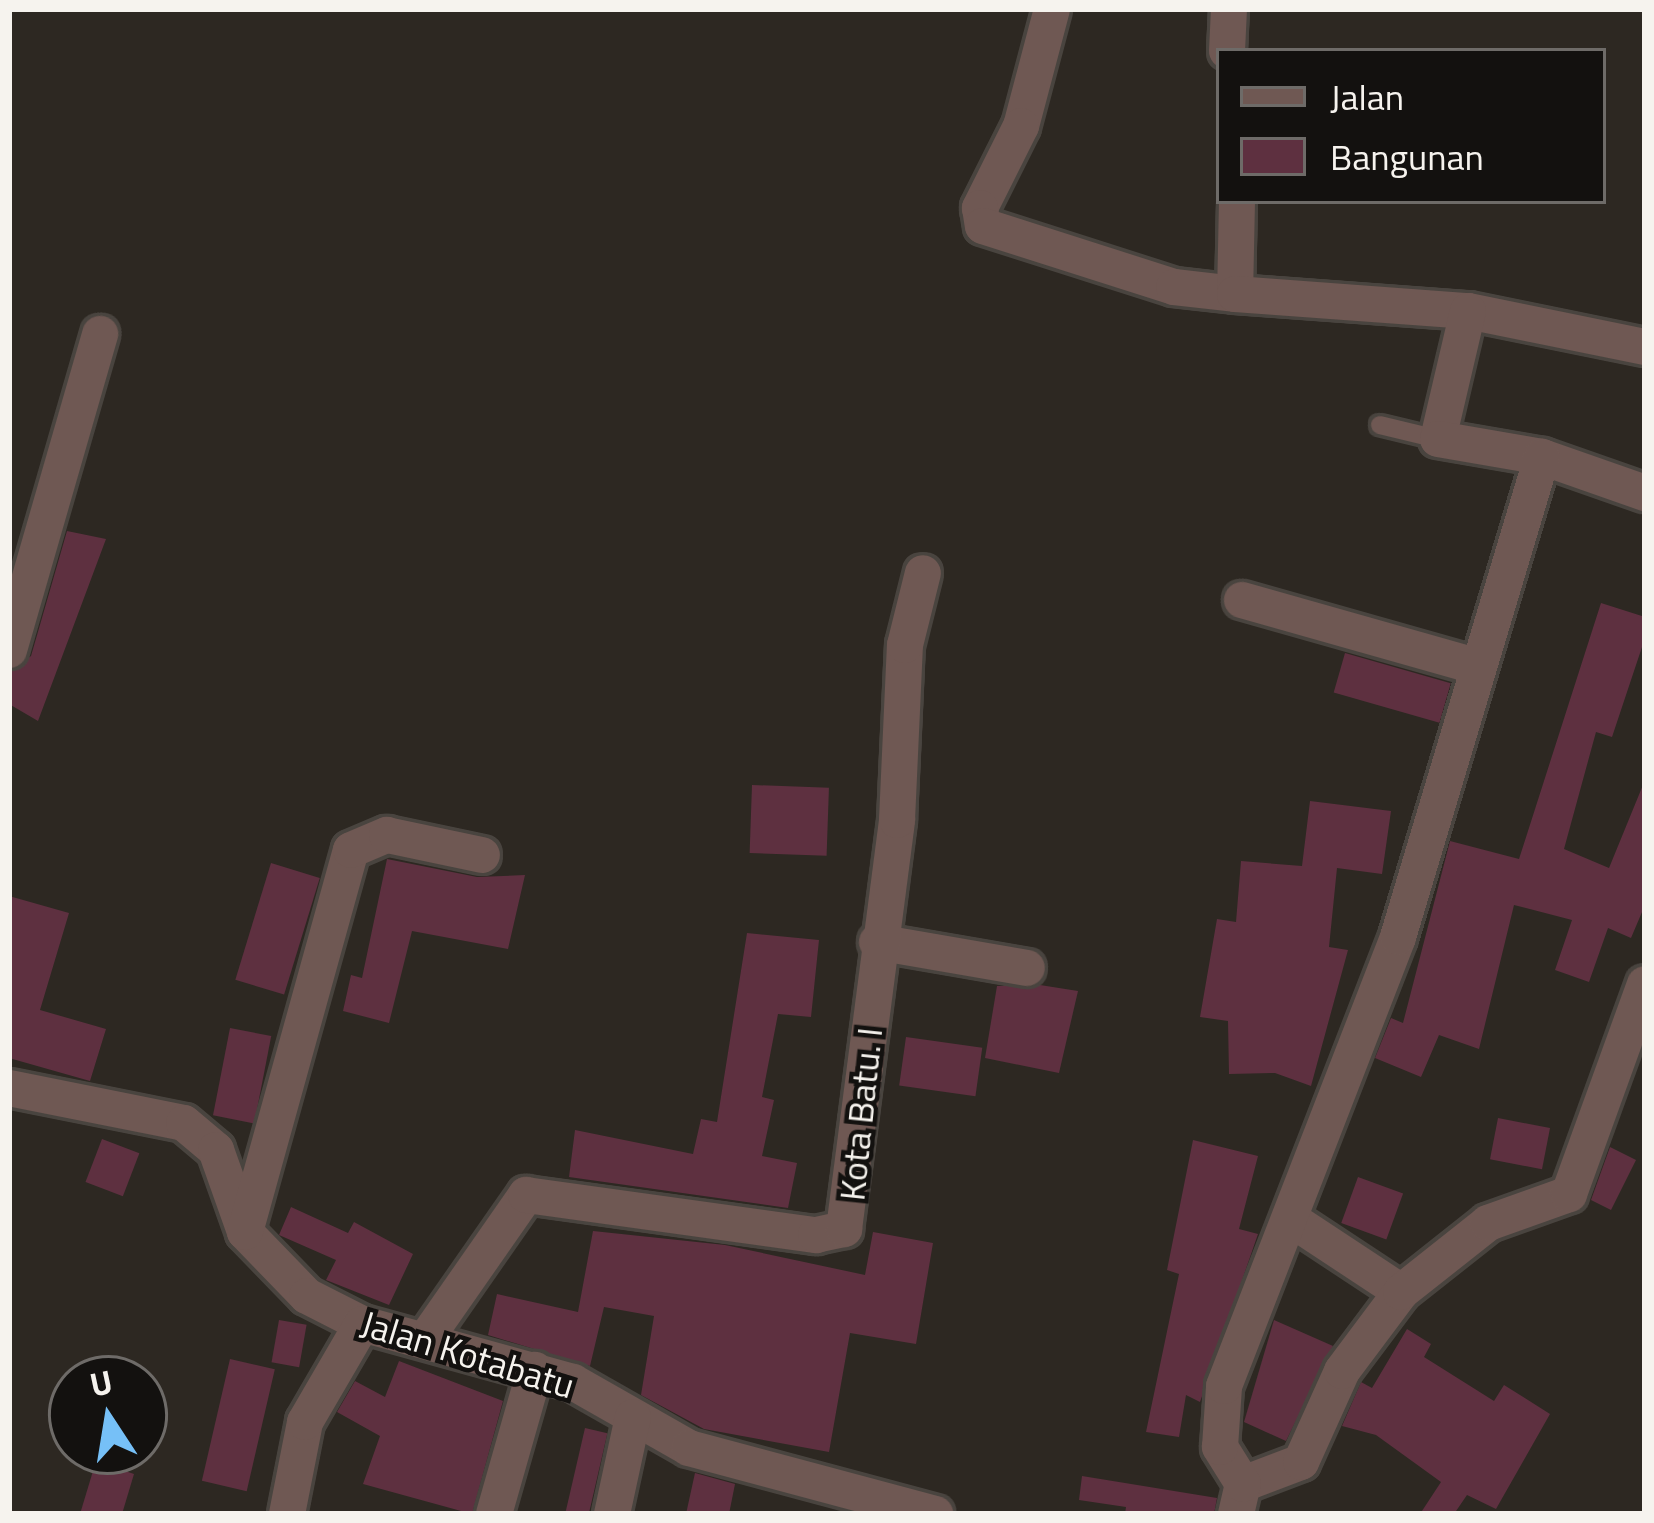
<!DOCTYPE html>
<html>
<head>
<meta charset="utf-8">
<style>
  body { margin:0 }
  #map { position:relative; width:1654px; height:1523px; overflow:hidden; background:#2d2822; font-family:"Titillium Web",sans-serif }
  div>[style] { position:absolute }
  [style*='--x'] { left:calc(var(--x)*1px); top:calc(var(--y)*1px); width:calc(var(--w)*1px); rotate:calc(var(--a)*1deg) }
  .building>* { inset:0; background:#5e3040; transform-origin:0 0 }
  .roads { filter:drop-shadow(3px 0 #49443f) drop-shadow(-3px 0 #49443f) drop-shadow(0 3px #49443f) drop-shadow(0 -3px #49443f) }
  .service>* { height:18px; margin:-9px; padding:0 9px; transform-origin:9px; border-radius:9px; background:#6f5853 }
  .minor>* { height:36px; margin:-18px; padding:0 18px; transform-origin:18px; border-radius:18px; background:#6f5853 }
  span { translate:-50% -50%; white-space:nowrap; text-align:center; line-height:1.15; -webkit-text-stroke:9px #13110f; paint-order:stroke }
  .street-label { font-size:36px; color:#f6f3ee }
  .frame { position:absolute; inset:0; border:12px solid #f6f3ee; pointer-events:none }
  .legend { position:absolute; left:1216px; top:48px; width:390px; height:156px; box-sizing:border-box; background:#13110f; border:3px solid #6e6b68; margin:0; padding:15px 21px; list-style:none; font-size:36px; color:#f6f3ee }
  .legend li { display:flex; align-items:center; gap:24px; height:60px }
  .legend b { width:60px; border:3px solid #6e6b68 }
  .north { position:absolute; left:48px; top:1355px; width:120px; height:120px; box-sizing:border-box; background:#13110f; border:3px solid #6e6b68; border-radius:50%; rotate:348deg; font-size:33px; font-weight:700; line-height:48px; text-align:center; color:#f6f3ee }
  .north::after { content:''; display:block; margin:auto; width:42px; height:54px; background:#76c0f7; clip-path:polygon(50% 0,100% 100%,50% 72%,0 100%) }
</style>
</head>
<body>
<div id="map">
  <div class="building">
    <div style="clip-path:polygon(67px 531px,106px 539px,38px 721px,9px 704px,9px 672px,31px 656px)"></div>
    <div style="clip-path:polygon(1601px 603px,1645px 617px,1645px 638px,1612px 737px,1596px 732px,1564px 849px,1609px 868px,1645px 780px,1645px 905px,1631px 938px,1608px 928px,1589px 982px,1555px 970px,1572px 920px,1514px 905px,1479px 1049px,1439px 1035px,1421px 1077px,1375px 1058px,1391px 1018px,1403px 1023px,1450px 841px,1519px 859px)"></div>
    <div style="left:1345px;top:653px;width:110px;height:41px;rotate:16deg"></div>
    <div style="left:752px;top:785px;width:77px;height:68px;rotate:2deg"></div>
    <div style="clip-path:polygon(1310px 801px,1391px 811px,1382px 874px,1337px 868px,1329px 947px,1348px 950px,1311px 1086px,1275px 1073px,1229px 1074px,1228px 1021px,1200px 1017px,1217px 919px,1236px 922px,1241px 861px,1302px 866px)"></div>
    <div style="clip-path:polygon(387px 859px,477px 877px,525px 875px,508px 949px,412px 931px,389px 1023px,343px 1011px,351px 975px,362px 978px)"></div>
    <div style="left:271px;top:863px;width:51px;height:122px;rotate:17deg"></div>
    <div style="clip-path:polygon(9px 896px,69px 913px,40px 1010px,106px 1029px,90px 1081px,9px 1058px)"></div>
    <div style="clip-path:polygon(747px 933px,819px 940px,811px 1017px,778px 1014px,762px 1097px,774px 1100px,762px 1156px,797px 1163px,788px 1208px,569px 1177px,575px 1130px,693px 1154px,701px 1119px,717px 1122px)"></div>
    <div style="clip-path:polygon(1040px 985px,1078px 991px,1059px 1073px,985px 1058px,997px 986px)"></div>
    <div style="left:230px;top:1028px;width:42px;height:89px;rotate:11deg"></div>
    <div style="left:906px;top:1037px;width:77px;height:49px;rotate:8deg"></div>
    <div style="left:1498px;top:1118px;width:53px;height:42px;rotate:11deg"></div>
    <div style="left:102px;top:1139px;width:40px;height:46px;rotate:21deg"></div>
    <div style="clip-path:polygon(1193px 1140px,1258px 1156px,1239px 1229px,1258px 1234px,1200px 1402px,1186px 1395px,1179px 1437px,1146px 1432px,1179px 1274px,1167px 1270px)"></div>
    <div style="clip-path:polygon(1610px 1147px,1636px 1160px,1611px 1210px,1591px 1200px)"></div>
    <div style="left:1358px;top:1177px;width:48px;height:49px;rotate:20deg"></div>
    <div style="clip-path:polygon(291px 1207px,348px 1233px,354px 1222px,413px 1254px,389px 1305px,326px 1280px,336px 1260px,279px 1235px)"></div>
    <div style="clip-path:polygon(593px 1231px,725px 1245px,865px 1275px,873px 1232px,933px 1243px,916px 1344px,850px 1333px,829px 1452px,704px 1429px,641px 1395px,654px 1316px,604px 1307px,590px 1366px,488px 1335px,497px 1294px,578px 1312px)"></div>
    <div style="left:279px;top:1320px;width:28px;height:43px;rotate:10deg"></div>
    <div style="clip-path:polygon(1274px 1320px,1333px 1346px,1286px 1441px,1244px 1422px)"></div>
    <div style="clip-path:polygon(1407px 1329px,1431px 1344px,1424px 1357px,1494px 1401px,1504px 1385px,1550px 1414px,1496px 1509px,1467px 1495px,1454px 1514px,1420px 1514px,1441px 1482px,1376px 1435px,1342px 1426px,1361px 1382px,1372px 1388px)"></div>
    <div style="left:230px;top:1359px;width:46px;height:125px;rotate:13deg"></div>
    <div style="clip-path:polygon(399px 1361px,503px 1401px,472px 1514px,363px 1484px,380px 1436px,337px 1412px,355px 1381px,385px 1397px)"></div>
    <div style="left:585px;top:1428px;width:23px;height:88px;rotate:13deg"></div>
    <div style="clip-path:polygon(96px 1461px,134px 1474px,122px 1514px,80px 1514px)"></div>
    <div style="clip-path:polygon(695px 1473px,735px 1484px,729px 1514px,686px 1514px)"></div>
    <div style="clip-path:polygon(1082px 1476px,1217px 1498px,1214px 1514px,1125px 1514px,1126px 1507px,1079px 1500px)"></div>
  </div>
  <div class="roads">
    <div class="service">
      <div style="--x:1380;--y:425;--w:60;--a:13.6"></div>
    </div>
    <div class="minor">
      <div style="--x:1052;--y:9;--w:121;--a:104.8"></div>
      <div style="--x:1021;--y:126;--w:92;--a:116.6"></div>
      <div style="--x:980;--y:208;--w:18;--a:81"></div>
      <div style="--x:983;--y:226;--w:201;--a:17.7"></div>
      <div style="--x:1174;--y:287;--w:61;--a:6.5"></div>
      <div style="--x:1227;--y:51;--w:42;--a:-87.3"></div>
      <div style="--x:1237;--y:201;--w:93;--a:91.2"></div>
      <div style="--x:1235;--y:294;--w:234;--a:4.2"></div>
      <div style="--x:1468;--y:311;--w:181;--a:11.5"></div>
      <div style="--x:1468;--y:311;--w:131;--a:103.2"></div>
      <div style="--x:1438;--y:439;--w:106;--a:9.8"></div>
      <div style="--x:1542;--y:457;--w:109;--a:19.3"></div>
      <div style="--x:1242;--y:600;--w:245;--a:15.8"></div>
      <div style="--x:9;--y:650;--w:329;--a:-73.9"></div>
      <div style="--x:877;--y:942;--w:152;--a:9.8"></div>
      <div style="--x:9;--y:1088;--w:178;--a:11.3"></div>
      <div style="--x:184;--y:1123;--w:42;--a:40.2"></div>
      <div style="--x:216;--y:1150;--w:87;--a:70.5"></div>
      <div style="--x:245;--y:1232;--w:89;--a:45.9"></div>
      <div style="--x:307;--y:1296;--w:62;--a:27"></div>
      <div style="--x:362;--y:1324;--w:219;--a:15.4"></div>
      <div style="--x:573;--y:1382;--w:133;--a:29.6"></div>
      <div style="--x:689;--y:1448;--w:255;--a:15"></div>
      <div style="--x:1295;--y:1222;--w:127;--a:33.4"></div>
      <div style="--x:245;--y:1232;--w:396;--a:-74.5"></div>
      <div style="--x:351;--y:850;--w:39;--a:-23"></div>
      <div style="--x:387;--y:835;--w:97;--a:11.9"></div>
      <div style="--x:425;--y:1340;--w:177;--a:-55.1"></div>
      <div style="--x:526;--y:1195;--w:293;--a:7.9"></div>
      <div style="--x:816;--y:1235;--w:29;--a:-12"></div>
      <div style="--x:844;--y:1229;--w:412;--a:-82.6"></div>
      <div style="--x:897;--y:820;--w:175;--a:-87.4"></div>
      <div style="--x:905;--y:645;--w:74;--a:-76"></div>
      <div style="--x:1243;--y:1484;--w:62;--a:-20.8"></div>
      <div style="--x:1301;--y:1462;--w:100;--a:-65.7"></div>
      <div style="--x:1342;--y:1371;--w:99;--a:-53.2"></div>
      <div style="--x:1401;--y:1292;--w:111;--a:-38.4"></div>
      <div style="--x:1488;--y:1223;--w:86;--a:-19.7"></div>
      <div style="--x:1569;--y:1194;--w:223;--a:-70.1"></div>
      <div style="--x:287;--y:1514;--w:94;--a:-78.9"></div>
      <div style="--x:305;--y:1422;--w:113;--a:-59.8"></div>
      <div style="--x:494;--y:1514;--w:150;--a:-74.1"></div>
      <div style="--x:612;--y:1514;--w:99;--a:-77.8"></div>
      <div style="--x:1236;--y:1514;--w:31;--a:-77"></div>
      <div style="--x:1243;--y:1484;--w:44;--a:-121.9"></div>
      <div style="--x:1220;--y:1447;--w:61;--a:-86.2"></div>
      <div style="--x:1224;--y:1386;--w:482;--a:-68.8"></div>
      <div style="--x:1398;--y:937;--w:501;--a:-73.3"></div>
    </div>
  </div>
  <div class="street-label">
    <span style="left:860px;top:1114px;rotate:-84deg">Kota Batu. I</span>
    <span style="left:468px;top:1354px;rotate:17deg">Jalan Kotabatu</span>
  </div>
  <div class="frame"></div>
  <ul class="legend">
  <li><b style="height:15px;background:#6f5853"></b>Jalan</li>
  <li><b style="height:33px;background:#5e3040"></b>Bangunan</li>
  </ul>
  <div class="north">U</div>
</div>
</body>
</html>
